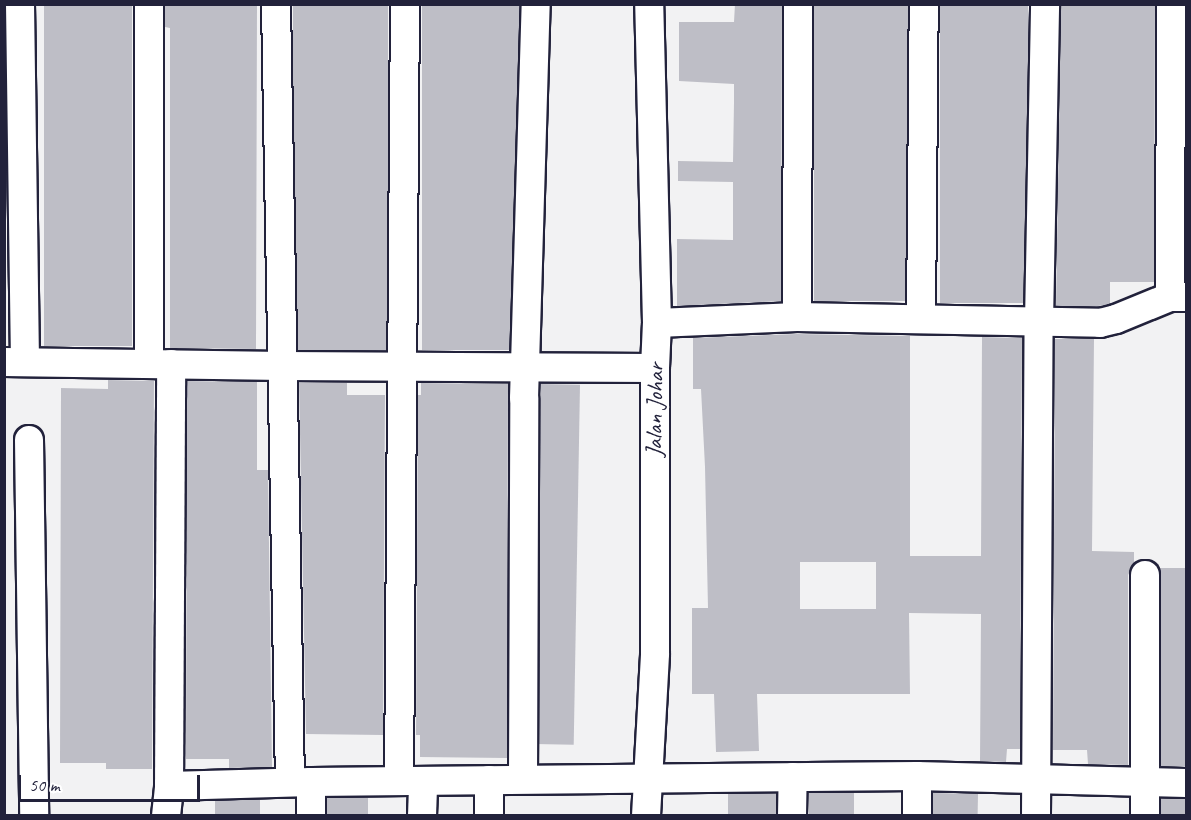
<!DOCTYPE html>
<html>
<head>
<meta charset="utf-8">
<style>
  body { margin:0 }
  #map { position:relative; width:1191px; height:820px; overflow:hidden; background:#f2f2f3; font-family:Caveat,sans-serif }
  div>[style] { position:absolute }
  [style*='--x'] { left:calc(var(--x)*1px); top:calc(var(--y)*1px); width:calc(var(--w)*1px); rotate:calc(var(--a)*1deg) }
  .building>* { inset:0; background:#bebec6; transform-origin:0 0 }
  .roads { filter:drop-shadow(2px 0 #22223b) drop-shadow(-2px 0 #22223b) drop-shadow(0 2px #22223b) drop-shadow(0 -2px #22223b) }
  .minor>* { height:28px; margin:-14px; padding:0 14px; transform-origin:14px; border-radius:14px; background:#fff }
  span { translate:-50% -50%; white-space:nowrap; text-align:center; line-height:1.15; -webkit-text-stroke:4.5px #fff; paint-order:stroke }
  .street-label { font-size:24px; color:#22223b }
  .frame { position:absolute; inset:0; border:6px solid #22223b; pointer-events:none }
  .scale { position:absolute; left:18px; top:775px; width:182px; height:27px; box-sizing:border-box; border:3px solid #22223b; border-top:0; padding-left:8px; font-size:18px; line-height:21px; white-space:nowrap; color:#22223b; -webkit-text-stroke:4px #fff; paint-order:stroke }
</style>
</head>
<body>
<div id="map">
  <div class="building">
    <div style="left:44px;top:4px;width:88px;height:342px"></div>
    <div style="clip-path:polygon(165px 4px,257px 4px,256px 349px,170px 348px,170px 28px,165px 27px)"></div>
    <div style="left:293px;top:4px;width:95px;height:346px"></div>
    <div style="left:422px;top:4px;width:97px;height:346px"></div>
    <div style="clip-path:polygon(735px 4px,782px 4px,781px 301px,677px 306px,677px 239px,733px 240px,733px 182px,678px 181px,678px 161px,733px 162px,734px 102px,734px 84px,679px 81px,679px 22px,734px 22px)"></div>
    <div style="left:814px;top:4px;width:94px;height:297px"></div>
    <div style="left:940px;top:4px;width:88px;height:299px"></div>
    <div style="clip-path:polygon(1061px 4px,1155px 4px,1154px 282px,1110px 282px,1110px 304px,1098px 306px,1056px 306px)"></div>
    <div style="clip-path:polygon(evenodd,797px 334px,910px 336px,910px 556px,981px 556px,982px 337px,1022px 338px,1020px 749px,1007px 749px,1006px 762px,980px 761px,981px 614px,909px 613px,910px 694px,757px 694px,759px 751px,716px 752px,714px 694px,692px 694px,692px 608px,708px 608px,705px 467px,701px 389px,693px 389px,693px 338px,797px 334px,800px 562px,876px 562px,876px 609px,800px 609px,800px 562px)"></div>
    <div style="clip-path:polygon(1055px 339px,1094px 339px,1092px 551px,1134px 552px,1134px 564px,1128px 575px,1128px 765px,1088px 764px,1087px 750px,1053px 750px)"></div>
    <div style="clip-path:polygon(108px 380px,154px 381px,152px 769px,106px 769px,106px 763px,60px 763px,61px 388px,108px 389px)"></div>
    <div style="clip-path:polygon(187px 381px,257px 382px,257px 470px,268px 470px,272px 767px,229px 768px,229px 759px,186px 759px)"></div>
    <div style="clip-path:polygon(299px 383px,347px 383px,347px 395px,385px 395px,383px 735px,306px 734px)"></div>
    <div style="clip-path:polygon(421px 383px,508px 384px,507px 758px,420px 757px,420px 735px,416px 735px,418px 395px,421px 395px)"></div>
    <div style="left:541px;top:384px;width:39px;height:360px;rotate:1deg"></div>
    <div style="left:1160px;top:568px;width:26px;height:198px"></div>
    <div style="left:854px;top:793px;width:23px;height:45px;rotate:90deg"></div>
    <div style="left:933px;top:793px;width:45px;height:23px;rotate:1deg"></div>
    <div style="left:728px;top:794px;width:48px;height:22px"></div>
    <div style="left:327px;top:798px;width:41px;height:18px"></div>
    <div style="left:1161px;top:799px;width:25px;height:17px"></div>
    <div style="left:260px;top:800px;width:16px;height:45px;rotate:90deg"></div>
  </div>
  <div class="roads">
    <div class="minor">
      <div style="--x:20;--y:4;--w:358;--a:89.2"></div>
      <div style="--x:149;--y:4;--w:360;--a:90"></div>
      <div style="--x:276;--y:4;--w:778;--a:88.97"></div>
      <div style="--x:1170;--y:297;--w:293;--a:-89.8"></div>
      <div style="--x:797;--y:317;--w:313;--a:-89.8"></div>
      <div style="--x:921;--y:319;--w:315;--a:-89.5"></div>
      <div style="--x:657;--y:323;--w:140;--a:-2.5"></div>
      <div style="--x:797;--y:317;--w:303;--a:1.1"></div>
      <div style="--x:1100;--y:323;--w:16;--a:-14"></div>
      <div style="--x:1116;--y:319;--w:58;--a:-22.2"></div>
      <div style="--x:1170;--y:297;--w:16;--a:0"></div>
      <div style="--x:4;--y:362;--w:279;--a:0.8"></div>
      <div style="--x:283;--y:366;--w:372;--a:0.3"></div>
      <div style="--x:29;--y:440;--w:376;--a:89.2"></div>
      <div style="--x:1145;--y:575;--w:241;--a:90"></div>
      <div style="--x:523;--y:779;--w:381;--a:-89.8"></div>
      <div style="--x:524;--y:398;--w:394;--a:-88.3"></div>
      <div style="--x:489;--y:780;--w:36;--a:90"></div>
      <div style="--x:399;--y:781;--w:777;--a:-89.56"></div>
      <div style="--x:311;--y:782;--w:34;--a:90"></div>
      <div style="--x:169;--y:786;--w:142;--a:-1.6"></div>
      <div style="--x:311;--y:782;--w:606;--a:-0.57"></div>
      <div style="--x:917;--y:776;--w:269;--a:1.5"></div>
      <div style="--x:166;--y:816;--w:30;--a:-84"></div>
      <div style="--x:169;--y:786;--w:422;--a:-89.7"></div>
      <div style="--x:422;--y:816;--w:34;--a:-88"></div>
      <div style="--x:646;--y:816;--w:163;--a:-86.8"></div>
      <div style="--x:655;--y:653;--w:285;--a:-90"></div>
      <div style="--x:655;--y:368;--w:45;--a:-87.5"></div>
      <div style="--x:657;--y:323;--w:319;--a:-91.4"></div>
      <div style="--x:792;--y:816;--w:39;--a:-89"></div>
      <div style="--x:917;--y:816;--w:40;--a:-90"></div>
      <div style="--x:1036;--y:816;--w:494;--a:-89.7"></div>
      <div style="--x:1039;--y:322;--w:318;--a:-88.9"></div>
    </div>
  </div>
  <div class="street-label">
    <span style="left:655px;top:410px;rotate:-89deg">Jalan Johar</span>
  </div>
  <div class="frame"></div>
  <div class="scale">50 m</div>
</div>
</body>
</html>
